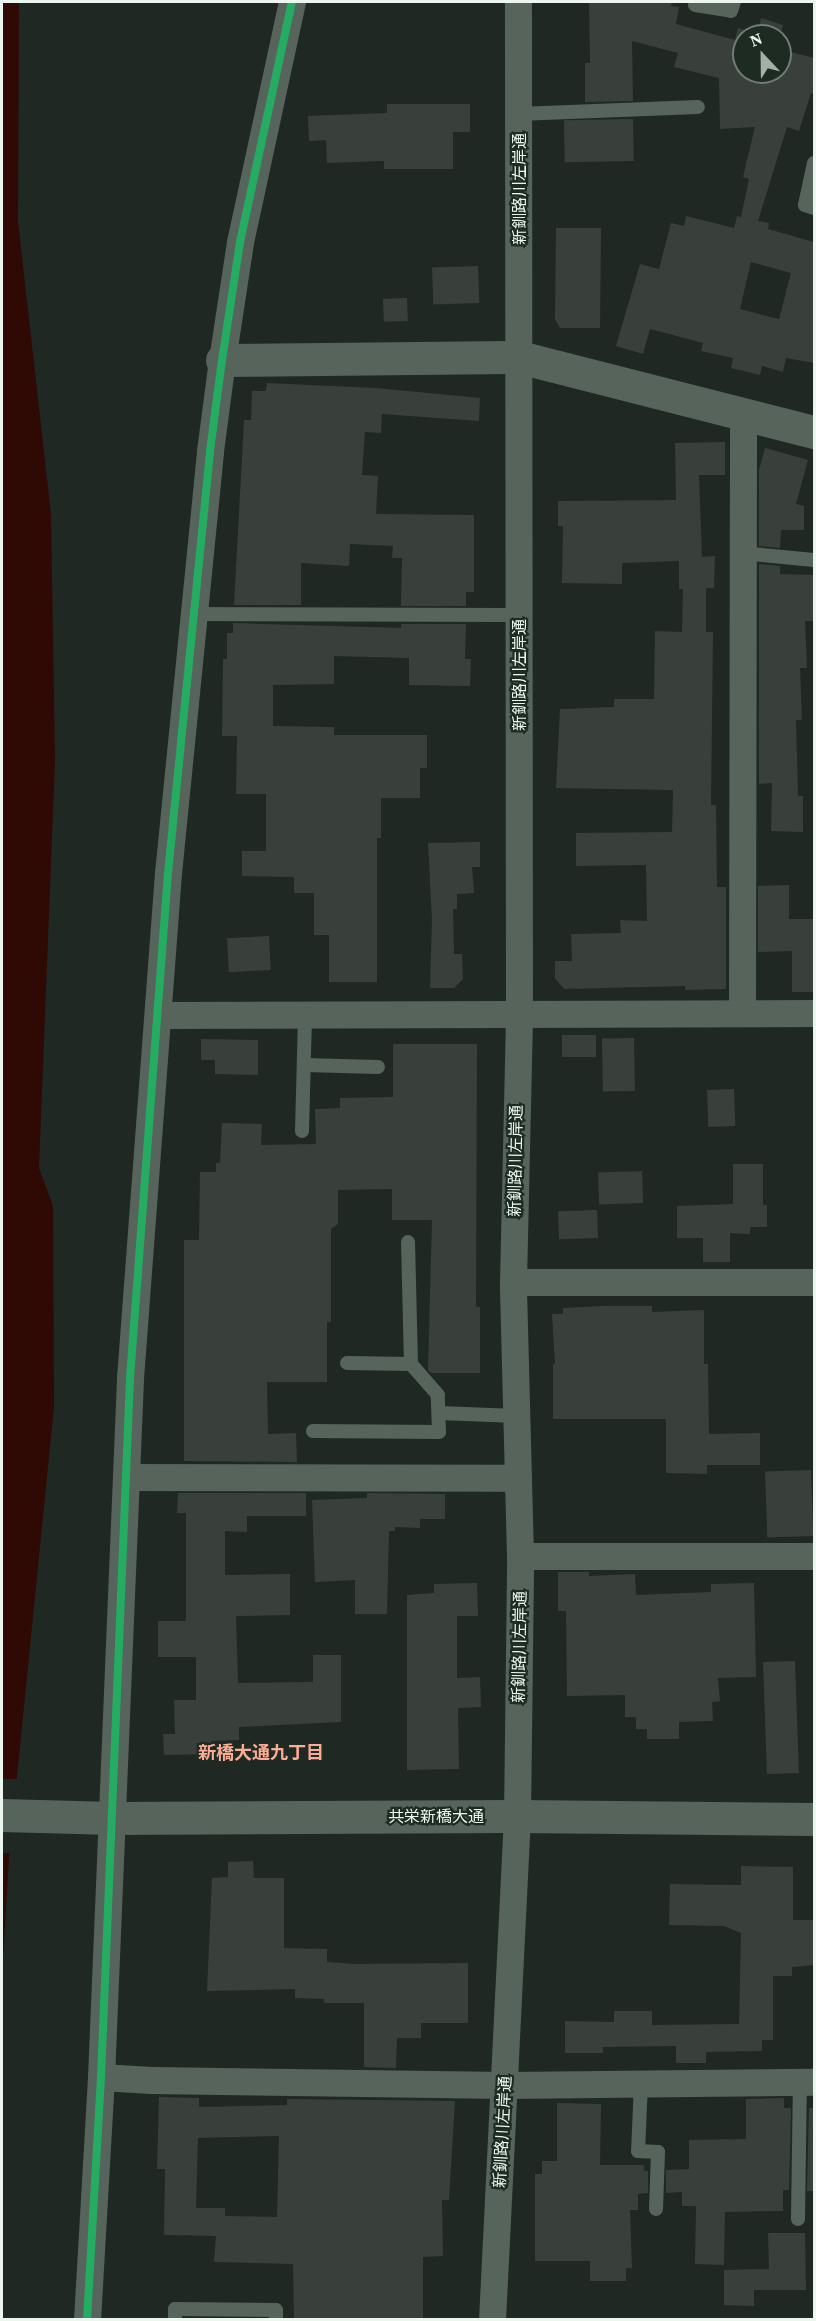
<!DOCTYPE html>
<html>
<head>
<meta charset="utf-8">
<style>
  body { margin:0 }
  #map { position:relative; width:816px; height:2321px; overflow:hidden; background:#202823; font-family:"Source Serif 4","Noto Sans JP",serif }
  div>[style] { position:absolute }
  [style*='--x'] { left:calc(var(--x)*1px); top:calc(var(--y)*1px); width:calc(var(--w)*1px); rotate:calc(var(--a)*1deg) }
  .water>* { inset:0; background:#2f0903 }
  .pier>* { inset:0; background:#202823 }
  .building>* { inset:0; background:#39403b; transform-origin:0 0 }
  .service>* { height:14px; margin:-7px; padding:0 7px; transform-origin:7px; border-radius:7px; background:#56645c }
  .minor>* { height:27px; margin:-13.5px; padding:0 13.5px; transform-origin:13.5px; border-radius:13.5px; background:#56645c }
  .tertiary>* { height:33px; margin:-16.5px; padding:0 16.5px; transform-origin:16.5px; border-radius:16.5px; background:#56645c }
  .cycleway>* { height:8px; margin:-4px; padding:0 4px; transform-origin:4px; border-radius:4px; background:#26ab63 }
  span { translate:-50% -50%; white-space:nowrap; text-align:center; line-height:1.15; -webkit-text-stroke:4.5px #1d2b22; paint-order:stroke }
  .street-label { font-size:16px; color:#ecf6ef }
  .neighbourhood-label { font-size:18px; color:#fcab96; font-weight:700 }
  .frame { position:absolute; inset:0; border:3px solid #ecf6ef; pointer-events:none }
  .north { position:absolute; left:732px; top:24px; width:60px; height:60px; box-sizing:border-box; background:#1d2b22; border:2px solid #707c74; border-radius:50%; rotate:338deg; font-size:16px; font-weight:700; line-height:24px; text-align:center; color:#ecf6ef }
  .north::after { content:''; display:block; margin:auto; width:21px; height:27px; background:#a5aea8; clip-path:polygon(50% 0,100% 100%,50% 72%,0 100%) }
</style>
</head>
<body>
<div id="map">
  <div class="water">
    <div style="clip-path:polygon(2px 2px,19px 2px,18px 221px,51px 514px,55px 761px,39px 1168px,53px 1206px,54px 1407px,9px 1857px,2px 1975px)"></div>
  </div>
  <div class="pier">
    <div style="clip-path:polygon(2px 1779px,20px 1779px,12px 1853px,2px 1853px)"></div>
  </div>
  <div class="building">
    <div style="clip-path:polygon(evenodd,589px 2px,672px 2px,671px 6px,679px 7px,676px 24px,735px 40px,738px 28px,757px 34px,761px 18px,783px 25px,780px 36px,744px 36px,744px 72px,780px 72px,780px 49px,814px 58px,814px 94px,811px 93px,799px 131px,787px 127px,758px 221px,769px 223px,768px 229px,814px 242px,814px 363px,786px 358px,783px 372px,762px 366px,760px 375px,731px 368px,733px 358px,701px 351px,703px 343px,650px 329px,643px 354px,616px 346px,640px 264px,659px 269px,671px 223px,684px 226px,686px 216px,734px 228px,737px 216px,741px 217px,749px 179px,743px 177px,755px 127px,720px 129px,719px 78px,674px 67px,678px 53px,632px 41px,633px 101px,585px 102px,585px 63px,590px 63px,589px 2px,751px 262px,791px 273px,779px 319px,740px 309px,751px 262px)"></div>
    <div style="clip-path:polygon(387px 104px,470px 104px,470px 132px,453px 132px,453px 169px,384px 169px,384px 161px,327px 163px,326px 140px,309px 141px,308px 116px,387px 113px)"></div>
    <div style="left:633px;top:119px;width:42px;height:69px;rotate:89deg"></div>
    <div style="clip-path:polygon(556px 228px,601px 228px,600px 328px,560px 328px,555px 319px)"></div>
    <div style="left:478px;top:266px;width:37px;height:46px;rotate:88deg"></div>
    <div style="left:407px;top:298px;width:23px;height:24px;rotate:88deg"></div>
    <div style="clip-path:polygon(267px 383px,376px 388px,480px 398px,479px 421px,382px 414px,381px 433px,365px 432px,362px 475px,378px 476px,376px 514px,474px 515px,474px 592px,466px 592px,466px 606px,401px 606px,402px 558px,392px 558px,393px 546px,350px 544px,349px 566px,301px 563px,301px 605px,234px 605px,244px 420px,251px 420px,252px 391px,266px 391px)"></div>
    <div style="clip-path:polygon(725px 442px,725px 475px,699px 475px,702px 557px,715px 556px,714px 588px,706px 588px,706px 632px,713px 632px,711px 805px,716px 805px,717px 887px,726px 887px,726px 989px,685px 990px,685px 986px,564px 989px,555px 978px,555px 961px,572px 961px,571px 934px,621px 933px,620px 920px,647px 921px,646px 865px,576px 866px,576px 833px,672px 832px,673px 790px,556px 788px,560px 709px,614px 707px,614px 699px,654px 699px,655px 631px,682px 632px,683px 589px,679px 589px,679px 561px,622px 563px,622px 584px,562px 583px,563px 526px,558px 526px,558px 501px,676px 500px,675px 443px)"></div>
    <div style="clip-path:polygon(765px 448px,808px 460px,796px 504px,804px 506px,804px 530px,781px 530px,780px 548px,759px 546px,759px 470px)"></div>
    <div style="clip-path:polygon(759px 564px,780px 566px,780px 574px,814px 575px,814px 621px,805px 621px,807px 668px,800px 668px,802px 720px,796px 720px,798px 796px,803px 796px,803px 832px,771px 831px,772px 783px,759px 784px)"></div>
    <div style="clip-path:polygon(233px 623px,401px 628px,401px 624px,466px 624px,465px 659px,471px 659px,470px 686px,409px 685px,409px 658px,334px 656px,334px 684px,273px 685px,273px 726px,334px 727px,334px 735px,427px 735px,427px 768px,420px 768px,420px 798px,381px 798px,381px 838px,377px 838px,377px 982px,329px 982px,329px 935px,314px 935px,314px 893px,294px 893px,294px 877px,242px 876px,242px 851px,266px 851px,266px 794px,236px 794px,237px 736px,222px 736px,223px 659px,227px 659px,227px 633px,233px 633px)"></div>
    <div style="clip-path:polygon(480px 842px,480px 867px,472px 867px,474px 893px,457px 894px,457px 909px,453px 909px,454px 954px,462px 954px,463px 979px,454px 988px,430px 988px,432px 920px,428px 843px)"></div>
    <div style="clip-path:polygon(789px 885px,789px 919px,814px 919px,813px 992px,792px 992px,792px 951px,758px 952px,758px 886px)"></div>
    <div style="left:269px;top:936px;width:34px;height:42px;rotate:87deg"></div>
    <div style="left:596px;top:1035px;width:22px;height:34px;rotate:90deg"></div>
    <div style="left:634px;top:1038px;width:53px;height:32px;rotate:89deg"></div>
    <div style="clip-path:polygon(201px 1039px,258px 1040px,258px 1075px,215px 1074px,215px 1060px,201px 1060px)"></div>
    <div style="clip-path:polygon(393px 1044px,477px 1044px,476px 1307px,480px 1307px,480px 1373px,431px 1373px,428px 1370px,432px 1220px,392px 1220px,392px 1189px,338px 1190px,338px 1224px,331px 1229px,331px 1322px,327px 1322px,327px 1382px,267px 1382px,268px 1434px,296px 1433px,297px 1462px,184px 1461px,184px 1240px,199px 1240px,200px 1172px,216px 1172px,216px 1163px,220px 1163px,222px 1123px,262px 1124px,261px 1145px,316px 1144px,315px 1109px,340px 1108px,340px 1098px,393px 1097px)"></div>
    <div style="left:734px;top:1089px;width:37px;height:27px;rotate:88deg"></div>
    <div style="clip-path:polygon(733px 1164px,763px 1164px,763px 1205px,767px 1205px,767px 1227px,750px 1227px,750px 1234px,730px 1233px,730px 1262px,703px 1262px,703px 1238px,677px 1238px,677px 1206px,733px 1204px)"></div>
    <div style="left:642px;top:1171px;width:32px;height:44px;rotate:88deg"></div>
    <div style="left:597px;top:1210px;width:28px;height:39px;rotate:88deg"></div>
    <div style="clip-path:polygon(605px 1306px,652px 1306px,652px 1312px,704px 1310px,704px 1364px,708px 1364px,709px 1434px,760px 1433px,760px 1465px,707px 1465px,707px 1474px,666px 1473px,666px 1419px,553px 1419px,553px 1364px,555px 1364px,552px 1314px,563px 1314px,563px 1308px)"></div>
    <div style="left:811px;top:1470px;width:66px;height:46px;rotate:88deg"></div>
    <div style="clip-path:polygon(178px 1493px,306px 1493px,306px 1516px,247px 1516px,247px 1532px,225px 1531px,225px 1575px,290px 1574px,290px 1615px,236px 1616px,238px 1683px,313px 1682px,313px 1655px,341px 1655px,341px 1722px,239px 1727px,239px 1740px,211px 1741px,212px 1754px,164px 1755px,163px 1734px,175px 1734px,174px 1700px,196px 1700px,196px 1657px,158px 1657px,158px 1621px,186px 1621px,186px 1513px,177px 1513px)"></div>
    <div style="clip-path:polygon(367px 1493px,445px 1494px,445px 1519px,420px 1519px,420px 1528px,395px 1527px,395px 1531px,389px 1531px,387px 1614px,355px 1614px,355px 1580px,315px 1582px,312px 1500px,367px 1498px)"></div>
    <div style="clip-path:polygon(558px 1572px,589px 1572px,589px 1576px,635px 1574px,636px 1595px,711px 1592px,711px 1584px,754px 1583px,756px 1677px,718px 1678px,720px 1701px,712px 1702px,713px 1721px,679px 1722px,679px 1739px,647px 1739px,647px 1729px,636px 1729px,636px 1717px,625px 1717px,625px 1695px,567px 1696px,566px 1611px,558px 1611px)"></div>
    <div style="clip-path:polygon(477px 1583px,478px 1616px,457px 1616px,457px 1678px,480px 1677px,481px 1707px,458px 1708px,459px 1769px,407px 1770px,407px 1595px,434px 1593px,434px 1584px)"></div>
    <div style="left:795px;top:1661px;width:112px;height:32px;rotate:88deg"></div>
    <div style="clip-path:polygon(253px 1861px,254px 1878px,284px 1878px,284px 1948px,327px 1949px,327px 1962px,355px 1964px,468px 1963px,468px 2023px,421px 2023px,421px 2038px,397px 2038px,396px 2068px,364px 2067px,364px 2003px,324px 2003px,324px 1999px,295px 1998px,295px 1989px,207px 1991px,212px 1878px,228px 1877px,228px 1862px)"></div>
    <div style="clip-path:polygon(741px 1866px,793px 1867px,793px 1920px,814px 1920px,814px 1965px,792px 1967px,792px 1976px,773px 1976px,773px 2040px,762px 2040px,762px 2051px,706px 2052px,706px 2063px,676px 2063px,676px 2046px,603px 2047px,603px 2053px,565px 2053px,565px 2021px,614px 2022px,614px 2011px,652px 2011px,652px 2025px,739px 2024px,741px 1933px,724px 1926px,669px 1925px,670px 1884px,741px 1885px)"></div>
    <div style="clip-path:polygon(evenodd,159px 2097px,199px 2098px,199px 2107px,287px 2105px,287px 2099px,455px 2101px,449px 2200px,442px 2200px,443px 2256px,423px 2257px,423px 2319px,294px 2319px,293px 2264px,214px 2262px,216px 2236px,164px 2235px,165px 2169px,157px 2169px,159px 2097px,279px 2136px,277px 2217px,225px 2216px,225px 2208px,196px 2208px,198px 2138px,279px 2136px)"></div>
    <div style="clip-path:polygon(784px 2098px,784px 2108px,791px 2108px,789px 2190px,783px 2190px,783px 2211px,725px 2212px,724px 2265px,695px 2264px,696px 2206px,682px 2206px,682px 2192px,666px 2193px,666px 2170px,689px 2169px,689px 2140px,746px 2139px,746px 2099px)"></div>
    <div style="clip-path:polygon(557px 2103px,601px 2104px,600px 2165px,644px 2165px,644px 2171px,648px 2171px,648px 2193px,638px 2194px,638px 2210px,630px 2210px,632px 2268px,626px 2268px,626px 2281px,590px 2281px,590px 2261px,535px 2261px,535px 2174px,542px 2174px,542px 2161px,557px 2161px)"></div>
    <div style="clip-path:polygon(809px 2108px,814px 2108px,814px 2191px,807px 2191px)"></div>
    <div style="clip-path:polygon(768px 2233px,805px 2233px,806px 2290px,754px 2290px,754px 2306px,724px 2305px,724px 2270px,769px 2269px)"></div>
  </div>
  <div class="service">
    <div style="--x:695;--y:5;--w:36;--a:9"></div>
    <div style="--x:731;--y:11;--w:9;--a:-72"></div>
    <div style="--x:518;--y:114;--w:180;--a:-2.2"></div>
    <div style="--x:814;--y:163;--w:43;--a:102.1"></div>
    <div style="--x:805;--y:205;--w:9;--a:18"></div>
    <div style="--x:742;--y:553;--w:72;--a:5.6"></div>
    <div style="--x:193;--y:614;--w:326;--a:0.2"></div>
    <div style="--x:304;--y:1065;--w:74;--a:1.5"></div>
    <div style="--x:302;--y:1131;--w:116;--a:-88.5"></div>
    <div style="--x:347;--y:1363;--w:64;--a:0.9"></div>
    <div style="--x:411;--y:1364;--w:122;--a:-91.4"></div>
    <div style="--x:439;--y:1413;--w:77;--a:2.2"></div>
    <div style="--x:313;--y:1431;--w:126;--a:0.5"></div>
    <div style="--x:439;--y:1432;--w:37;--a:-92"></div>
    <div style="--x:438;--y:1395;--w:41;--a:-131.1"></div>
    <div style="--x:641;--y:2083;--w:68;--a:92.5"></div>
    <div style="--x:638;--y:2151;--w:20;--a:3"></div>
    <div style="--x:658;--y:2152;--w:57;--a:92"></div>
    <div style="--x:798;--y:2219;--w:137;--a:-89.2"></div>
    <div style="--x:175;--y:2320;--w:11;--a:-90"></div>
    <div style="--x:175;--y:2309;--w:101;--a:0.6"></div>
    <div style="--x:276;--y:2310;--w:10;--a:90"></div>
  </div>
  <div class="minor">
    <div style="--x:742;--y:1013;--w:598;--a:-89.9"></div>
    <div style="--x:158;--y:1015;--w:656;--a:-0.17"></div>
    <div style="--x:513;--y:1282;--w:301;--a:0"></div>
    <div style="--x:126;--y:1477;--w:392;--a:0.1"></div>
    <div style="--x:520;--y:1556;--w:294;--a:0"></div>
    <div style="--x:101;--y:2077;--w:50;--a:3.4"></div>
    <div style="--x:151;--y:2080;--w:354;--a:0.8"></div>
    <div style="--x:505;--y:2085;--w:309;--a:-0.6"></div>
    <div style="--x:87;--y:2320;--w:243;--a:-86.7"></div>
    <div style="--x:101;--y:2077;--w:700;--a:-87.62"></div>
    <div style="--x:130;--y:1378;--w:506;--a:-85.7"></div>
    <div style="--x:168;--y:873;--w:424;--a:-84.3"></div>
    <div style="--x:210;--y:451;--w:92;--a:-82.5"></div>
    <div style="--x:222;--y:360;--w:119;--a:-81.3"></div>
    <div style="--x:240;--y:242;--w:246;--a:-77.8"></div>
    <div style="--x:492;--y:2320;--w:505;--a:-87.16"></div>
    <div style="--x:517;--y:1816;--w:260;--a:-89.3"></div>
    <div style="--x:520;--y:1556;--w:274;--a:-91.5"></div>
    <div style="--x:513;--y:1282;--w:267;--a:-88.7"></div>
    <div style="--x:519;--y:1015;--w:1013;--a:-90.06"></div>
  </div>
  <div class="tertiary">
    <div style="--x:222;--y:360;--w:297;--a:-0.6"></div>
    <div style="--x:519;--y:357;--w:304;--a:14.3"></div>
    <div style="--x:2;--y:1815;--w:111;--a:1.5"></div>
    <div style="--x:113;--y:1818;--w:404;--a:-0.3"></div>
    <div style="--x:517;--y:1816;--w:297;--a:0.6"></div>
  </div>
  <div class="cycleway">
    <div style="--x:87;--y:2320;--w:243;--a:-86.7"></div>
    <div style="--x:101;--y:2077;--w:700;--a:-87.62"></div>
    <div style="--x:130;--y:1378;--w:506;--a:-85.7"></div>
    <div style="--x:168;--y:873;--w:424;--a:-84.3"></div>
    <div style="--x:210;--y:451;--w:92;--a:-82.5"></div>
    <div style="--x:222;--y:360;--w:119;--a:-81.3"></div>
    <div style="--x:240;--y:242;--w:246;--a:-77.8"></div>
  </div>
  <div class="street-label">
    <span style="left:519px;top:189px;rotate:-90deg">新釧路川左岸通</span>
    <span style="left:519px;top:675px;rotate:-90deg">新釧路川左岸通</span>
    <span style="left:515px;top:1161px;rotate:-89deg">新釧路川左岸通</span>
    <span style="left:519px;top:1647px;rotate:-89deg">新釧路川左岸通</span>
    <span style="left:436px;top:1816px">共栄新橋大通</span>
    <span style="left:502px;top:2132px;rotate:-87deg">新釧路川左岸通</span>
  </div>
  <div class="neighbourhood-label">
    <span style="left:261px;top:1753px">新橋大通九丁目</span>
  </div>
  <div class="frame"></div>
  <div class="north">N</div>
</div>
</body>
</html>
